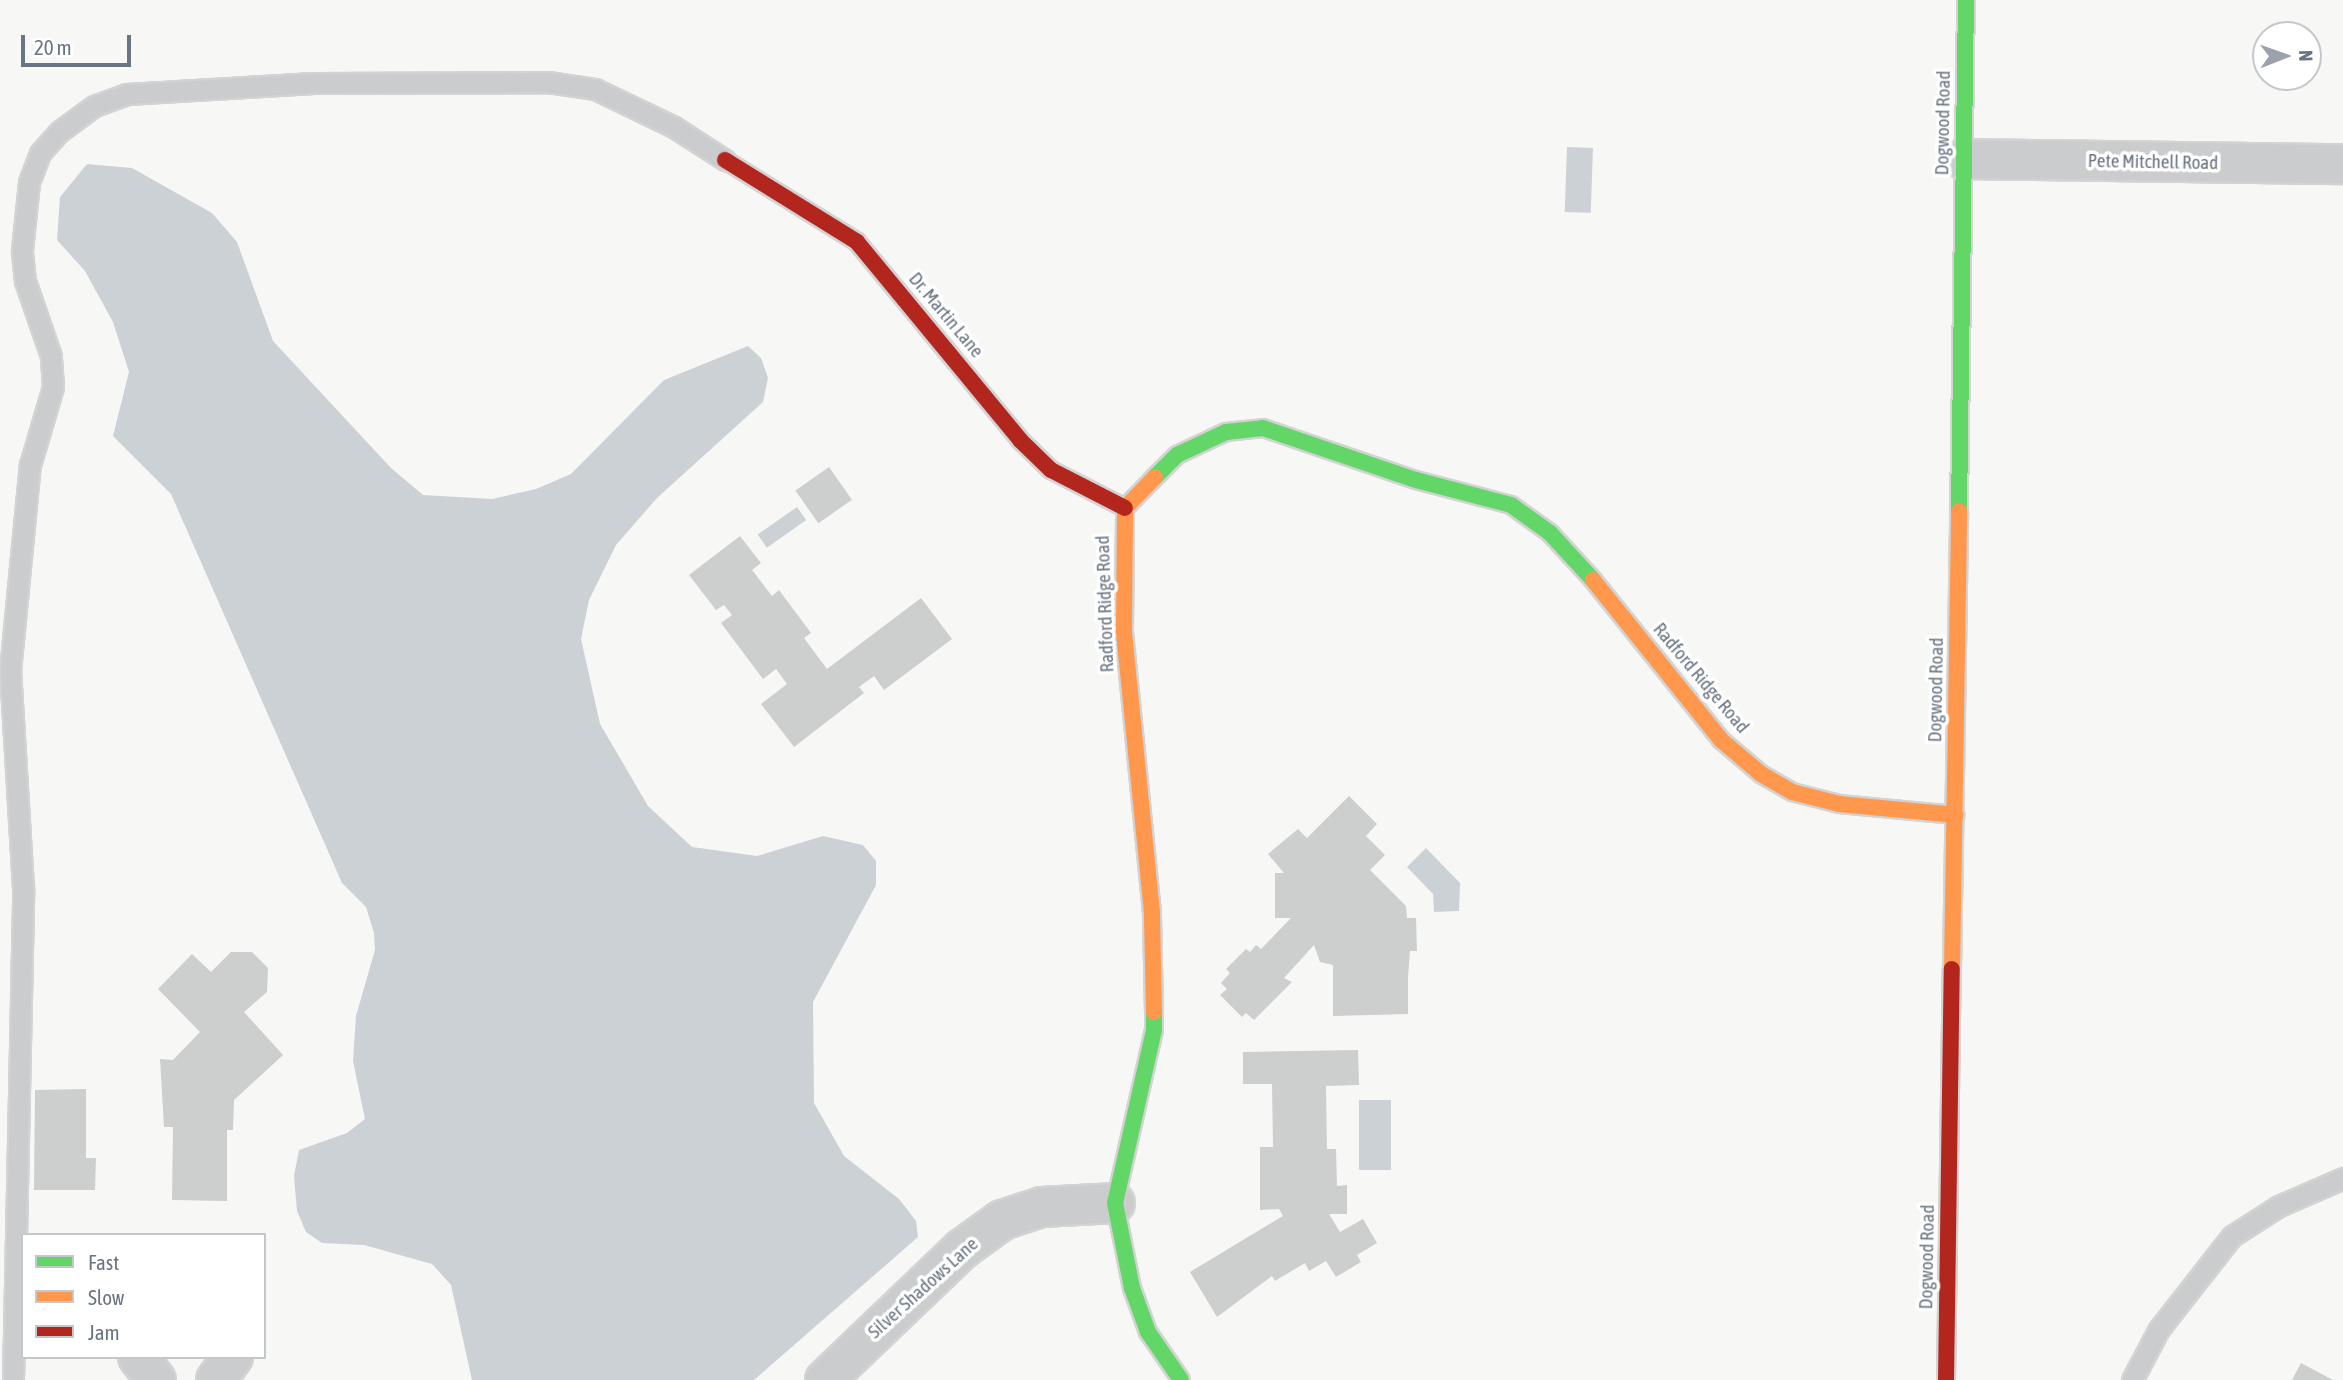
<!DOCTYPE html>
<html>
<head>
<meta charset="utf-8">
<style>
  body { margin:0 }
  #map { position:relative; width:2343px; height:1380px; overflow:hidden; background:#f7f7f6; font-family:"Asap Condensed",sans-serif }
  div>[style] { position:absolute }
  [style*='--x'] { left:calc(var(--x)*1px); top:calc(var(--y)*1px); width:calc(var(--w)*1px); rotate:calc(var(--a)*1deg) }
  .water>* { inset:0; background:#ccd1d5; transform-origin:0 0 }
  .building>* { inset:0; background:#cdcece; transform-origin:0 0 }
  .roads { filter:drop-shadow(2px 0 #d3d3d4) drop-shadow(-2px 0 #d3d3d4) drop-shadow(0 2px #d3d3d4) drop-shadow(0 -2px #d3d3d4) }
  .lane>* { height:19px; margin:-9.5px; padding:0 9.5px; transform-origin:9.5px; border-radius:9.5px; background:#cbcccd }
  .street>* { height:38px; margin:-19px; padding:0 19px; transform-origin:19px; border-radius:19px; background:#cbcccd }
  .fast>* { height:16px; margin:-8px; padding:0 8px; transform-origin:8px; border-radius:8px; background:#63d668 }
  .slow>* { height:16px; margin:-8px; padding:0 8px; transform-origin:8px; border-radius:8px; background:#ff974d }
  .jam>* { height:16px; margin:-8px; padding:0 8px; transform-origin:8px; border-radius:8px; background:#b3261e }
  span { translate:-50% -50%; white-space:nowrap; text-align:center; line-height:1.15; -webkit-text-stroke:7px #fff; paint-order:stroke }
  .street-label { font-size:19px; color:#6a7583 }
  .legend { position:absolute; left:21px; top:1233px; width:245px; height:126px; box-sizing:border-box; background:#fff; border:2px solid #c3c8cd; margin:0; padding:9px 12px; list-style:none; font-size:21px; color:#6a7583 }
  .legend li { display:flex; align-items:center; gap:14px; height:35px }
  .legend b { width:35px; border:2px solid #c3c8cd }
  .north { position:absolute; left:2252px; top:21px; width:70px; height:70px; box-sizing:border-box; background:#fff; border:2px solid #c3c8cd; border-radius:50%; rotate:89deg; font-size:19px; font-weight:700; line-height:28px; text-align:center; color:#6a7583 }
  .north::after { content:''; display:block; margin:auto; width:24px; height:32px; background:#9ba2ab; clip-path:polygon(50% 0,100% 100%,50% 72%,0 100%) }
  .scale { position:absolute; left:21px; top:35px; width:110px; height:32px; box-sizing:border-box; border:4px solid #6a7583; border-top:0; padding-left:9px; font-size:21px; line-height:24px; white-space:nowrap; color:#6a7583; -webkit-text-stroke:5px #fff; paint-order:stroke }
</style>
</head>
<body>
<div id="map">
  <div class="water">
    <div style="left:1567px;top:147px;width:26px;height:65px;rotate:2deg"></div>
    <div style="clip-path:polygon(87px 164px,132px 168px,212px 213px,237px 242px,273px 341px,391px 468px,423px 495px,492px 499px,536px 489px,571px 474px,664px 380px,748px 346px,761px 358px,768px 378px,763px 402px,657px 498px,616px 545px,589px 600px,581px 639px,600px 724px,648px 806px,692px 847px,757px 856px,823px 836px,863px 845px,876px 861px,876px 885px,813px 1002px,814px 1103px,844px 1156px,899px 1199px,916px 1221px,918px 1237px,754px 1380px,472px 1380px,451px 1285px,432px 1264px,364px 1245px,322px 1243px,306px 1232px,297px 1211px,294px 1176px,299px 1150px,347px 1133px,365px 1119px,353px 1061px,356px 1016px,375px 950px,374px 933px,366px 907px,342px 883px,171px 494px,113px 436px,129px 372px,113px 322px,85px 271px,57px 240px,60px 197px)"></div>
    <div style="left:797px;top:507px;width:16px;height:48px;rotate:55deg"></div>
    <div style="clip-path:polygon(1426px 848px,1460px 883px,1459px 911px,1434px 912px,1433px 894px,1407px 867px)"></div>
    <div style="left:1359px;top:1100px;width:32px;height:70px"></div>
  </div>
  <div class="building">
    <div style="left:829px;top:467px;width:40px;height:41px;rotate:55deg"></div>
    <div style="clip-path:polygon(740px 536px,761px 563px,752px 570px,772px 596px,779px 590px,811px 633px,804px 638px,827px 669px,921px 598px,952px 639px,884px 690px,874px 676px,859px 687px,864px 693px,794px 747px,761px 704px,787px 684px,776px 669px,763px 679px,721px 623px,732px 615px,724px 605px,716px 610px,689px 575px)"></div>
    <div style="clip-path:polygon(1349px 796px,1377px 824px,1366px 836px,1385px 855px,1370px 870px,1406px 906px,1407px 918px,1416px 918px,1417px 951px,1410px 951px,1408px 977px,1408px 1014px,1333px 1016px,1333px 965px,1320px 962px,1314px 945px,1284px 978px,1292px 982px,1254px 1020px,1246px 1013px,1242px 1017px,1220px 995px,1227px 989px,1221px 983px,1230px 973px,1226px 969px,1246px 949px,1250px 952px,1256px 945px,1261px 949px,1291px 918px,1275px 918px,1275px 873px,1284px 873px,1268px 854px,1298px 829px,1307px 838px)"></div>
    <div style="clip-path:polygon(231px 952px,252px 952px,268px 968px,267px 992px,244px 1012px,283px 1055px,234px 1100px,233px 1130px,227px 1130px,227px 1201px,172px 1200px,173px 1127px,164px 1127px,160px 1059px,173px 1060px,200px 1032px,158px 989px,192px 954px,211px 972px)"></div>
    <div style="clip-path:polygon(1358px 1050px,1359px 1085px,1326px 1086px,1327px 1149px,1336px 1149px,1337px 1186px,1347px 1185px,1347px 1214px,1329px 1214px,1340px 1232px,1363px 1219px,1377px 1243px,1357px 1255px,1361px 1262px,1336px 1277px,1326px 1261px,1309px 1271px,1305px 1263px,1275px 1281px,1272px 1276px,1217px 1317px,1190px 1272px,1283px 1216px,1279px 1209px,1260px 1210px,1260px 1147px,1273px 1147px,1272px 1084px,1243px 1084px,1243px 1052px)"></div>
    <div style="clip-path:polygon(86px 1089px,86px 1158px,96px 1158px,95px 1190px,34px 1190px,35px 1090px)"></div>
    <div style="clip-path:polygon(2301px 1363px,2333px 1380px,2292px 1380px)"></div>
  </div>
  <div class="roads">
    <div class="lane">
      <div style="--x:13;--y:1380;--w:492;--a:-88.8"></div>
      <div style="--x:23;--y:888;--w:217;--a:-93.4"></div>
      <div style="--x:10;--y:671;--w:207;--a:-84.5"></div>
      <div style="--x:30;--y:465;--w:81;--a:-73.6"></div>
      <div style="--x:53;--y:387;--w:31;--a:-94"></div>
      <div style="--x:51;--y:356;--w:79;--a:-109.1"></div>
      <div style="--x:25;--y:281;--w:31;--a:-96"></div>
      <div style="--x:22;--y:250;--w:68;--a:-84.1"></div>
      <div style="--x:29;--y:182;--w:31;--a:-69"></div>
      <div style="--x:40;--y:153;--w:30;--a:-48"></div>
      <div style="--x:60;--y:131;--w:42;--a:-36.3"></div>
      <div style="--x:94;--y:106;--w:35;--a:-20"></div>
      <div style="--x:127;--y:94;--w:187;--a:-3.4"></div>
      <div style="--x:314;--y:83;--w:234;--a:-0.2"></div>
      <div style="--x:548;--y:82;--w:48;--a:8.5"></div>
      <div style="--x:595;--y:89;--w:88;--a:25.7"></div>
      <div style="--x:674;--y:127;--w:61;--a:32.9"></div>
      <div style="--x:2132;--y:1380;--w:58;--a:-62.1"></div>
      <div style="--x:2159;--y:1329;--w:118;--a:-51.9"></div>
      <div style="--x:2232;--y:1236;--w:56;--a:-32.6"></div>
      <div style="--x:2279;--y:1206;--w:70;--a:-23.6"></div>
    </div>
    <div class="street">
      <div style="--x:1963;--y:159;--w:380;--a:0.8"></div>
      <div style="--x:138;--y:1357;--w:29;--a:52"></div>
      <div style="--x:216;--y:1380;--w:29;--a:-54"></div>
      <div style="--x:825;--y:1380;--w:190;--a:-43.7"></div>
      <div style="--x:962;--y:1249;--w:49;--a:-35.9"></div>
      <div style="--x:1002;--y:1220;--w:42;--a:-18"></div>
      <div style="--x:1042;--y:1207;--w:73;--a:-3.1"></div>
    </div>
    <div class="fast">
      <div style="--x:1155;--y:477;--w:31;--a:-45"></div>
      <div style="--x:1177;--y:455;--w:54;--a:-25.1"></div>
      <div style="--x:1226;--y:432;--w:37;--a:-6"></div>
      <div style="--x:1263;--y:428;--w:162;--a:18.8"></div>
      <div style="--x:1416;--y:480;--w:98;--a:14.7"></div>
      <div style="--x:1511;--y:505;--w:48;--a:35.7"></div>
      <div style="--x:1550;--y:533;--w:64;--a:47.5"></div>
      <div style="--x:1959;--y:511;--w:511;--a:-89.22"></div>
      <div style="--x:1154;--y:1012;--w:18;--a:90"></div>
      <div style="--x:1154;--y:1030;--w:177;--a:102.7"></div>
      <div style="--x:1115;--y:1203;--w:87;--a:78.7"></div>
      <div style="--x:1132;--y:1288;--w:47;--a:70"></div>
      <div style="--x:1148;--y:1332;--w:58;--a:55.5"></div>
    </div>
    <div class="slow">
      <div style="--x:1593;--y:580;--w:205;--a:51.3"></div>
      <div style="--x:1721;--y:740;--w:52;--a:40.4"></div>
      <div style="--x:1761;--y:774;--w:36;--a:30"></div>
      <div style="--x:1792;--y:792;--w:49;--a:14.3"></div>
      <div style="--x:1839;--y:804;--w:117;--a:5.4"></div>
      <div style="--x:1952;--y:969;--w:458;--a:-89.1"></div>
      <div style="--x:1154;--y:1012;--w:99;--a:-91.2"></div>
      <div style="--x:1152;--y:913;--w:284;--a:-95.7"></div>
      <div style="--x:1124;--y:630;--w:122;--a:-89.5"></div>
      <div style="--x:1125;--y:508;--w:43;--a:-45.9"></div>
    </div>
    <div class="jam">
      <div style="--x:725;--y:160;--w:155;--a:31.8"></div>
      <div style="--x:857;--y:242;--w:256;--a:50.5"></div>
      <div style="--x:1020;--y:440;--w:43;--a:44.1"></div>
      <div style="--x:1051;--y:470;--w:83;--a:27.2"></div>
      <div style="--x:1946;--y:1380;--w:411;--a:-89.2"></div>
    </div>
  </div>
  <div class="street-label">
    <span style="left:1943px;top:123px;rotate:-89deg">Dogwood Road</span>
    <span style="left:2153px;top:162px;rotate:1deg">Pete Mitchell Road</span>
    <span style="left:946px;top:315px;rotate:50deg">Dr. Martin Lane</span>
    <span style="left:1105px;top:604px;rotate:-92deg">Radford Ridge Road</span>
    <span style="left:1701px;top:678px;rotate:50deg">Radford Ridge Road</span>
    <span style="left:1936px;top:690px;rotate:-89deg">Dogwood Road</span>
    <span style="left:1927px;top:1257px;rotate:-89deg">Dogwood Road</span>
    <span style="left:923px;top:1288px;rotate:-42deg">Silver Shadows Lane</span>
  </div>
  <ul class="legend">
  <li><b style="height:9px;background:#63d668"></b>Fast</li>
  <li><b style="height:9px;background:#ff974d"></b>Slow</li>
  <li><b style="height:9px;background:#b3261e"></b>Jam</li>
  </ul>
  <div class="north">N</div>
  <div class="scale">20 m</div>
</div>
</body>
</html>
